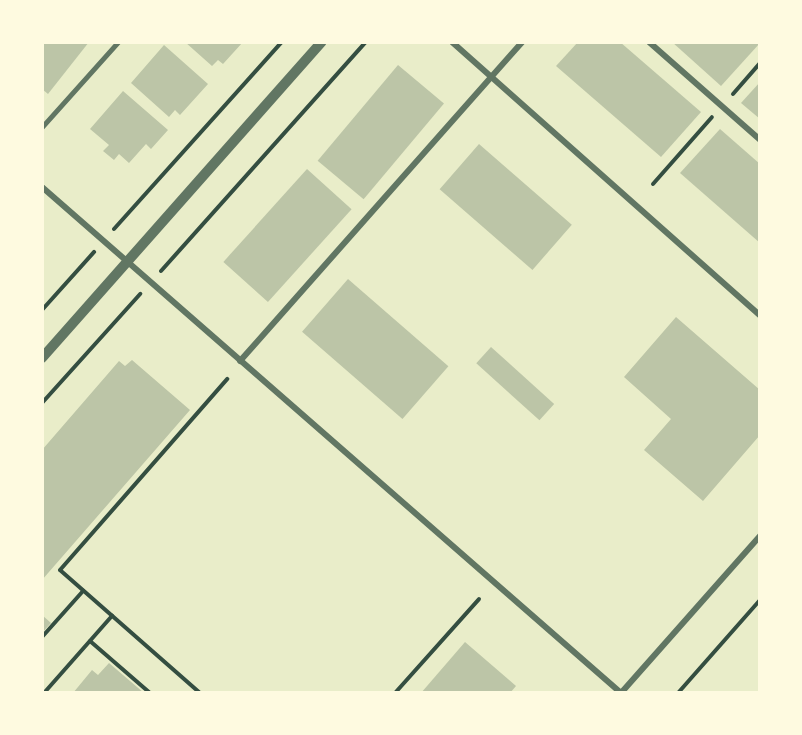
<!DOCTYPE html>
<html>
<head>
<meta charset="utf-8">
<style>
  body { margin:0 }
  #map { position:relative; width:802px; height:735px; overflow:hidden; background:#e9edc9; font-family:Ubuntu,sans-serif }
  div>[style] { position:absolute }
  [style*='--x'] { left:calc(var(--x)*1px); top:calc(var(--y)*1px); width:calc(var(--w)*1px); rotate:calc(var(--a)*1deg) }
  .building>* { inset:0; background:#bcc5a7; transform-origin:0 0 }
  .path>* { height:4px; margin:-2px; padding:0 2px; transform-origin:2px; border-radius:2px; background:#344e41 }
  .service>* { height:4.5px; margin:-2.25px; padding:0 2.25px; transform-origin:2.25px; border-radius:2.25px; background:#617663 }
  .minor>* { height:6px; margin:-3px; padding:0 3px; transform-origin:3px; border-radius:3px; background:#617663 }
  .tertiary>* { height:10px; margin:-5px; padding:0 5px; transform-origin:5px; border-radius:5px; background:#617663 }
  span { translate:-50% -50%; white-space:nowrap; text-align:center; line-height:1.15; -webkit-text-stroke:6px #fefae0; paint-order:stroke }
  .frame { position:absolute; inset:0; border:44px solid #fefae0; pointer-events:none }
</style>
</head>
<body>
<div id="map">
  <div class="building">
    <div style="clip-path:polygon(42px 42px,89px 42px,48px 94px,42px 89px)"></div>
    <div style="clip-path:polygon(185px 42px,243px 42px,223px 64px,218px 60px,212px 66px)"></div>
    <div style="clip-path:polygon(578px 42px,620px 42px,701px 112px,661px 157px,556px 66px)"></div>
    <div style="clip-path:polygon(672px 42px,760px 42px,760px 43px,721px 86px)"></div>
    <div style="clip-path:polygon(164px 45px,208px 84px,180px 115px,175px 110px,169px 117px,131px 83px)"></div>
    <div style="left:398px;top:65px;width:60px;height:125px;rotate:40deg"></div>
    <div style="clip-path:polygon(760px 82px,760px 119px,741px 103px)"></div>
    <div style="clip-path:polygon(123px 91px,168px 130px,151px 149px,146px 144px,129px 163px,119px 154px,114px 160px,103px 151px,109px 145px,90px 129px)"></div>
    <div style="clip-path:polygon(720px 129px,760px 164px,760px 243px,680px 173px)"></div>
    <div style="left:479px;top:144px;width:123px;height:60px;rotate:41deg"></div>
    <div style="left:307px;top:169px;width:60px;height:125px;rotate:42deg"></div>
    <div style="left:348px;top:279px;width:133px;height:70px;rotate:41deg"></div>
    <div style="clip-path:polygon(676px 317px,760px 390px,760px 435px,703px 501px,644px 450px,671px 419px,624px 377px)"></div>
    <div style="left:491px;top:347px;width:85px;height:22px;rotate:42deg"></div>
    <div style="clip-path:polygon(132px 360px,190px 410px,42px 580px,42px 450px,119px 361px,125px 366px)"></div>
    <div style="clip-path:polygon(42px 615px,51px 623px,42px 633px)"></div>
    <div style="clip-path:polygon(465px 642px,516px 686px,510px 693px,421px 693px)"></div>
    <div style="clip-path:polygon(109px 663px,144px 693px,73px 693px,92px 670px,98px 675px)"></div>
  </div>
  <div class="path">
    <div style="--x:733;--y:94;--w:41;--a:-48.9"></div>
    <div style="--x:653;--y:184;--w:89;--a:-48.6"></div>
    <div style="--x:114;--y:229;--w:251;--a:-48.1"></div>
    <div style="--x:161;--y:271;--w:307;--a:-48.2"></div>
    <div style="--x:42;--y:310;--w:78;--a:-48.1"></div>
    <div style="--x:42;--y:403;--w:147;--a:-48"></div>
    <div style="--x:42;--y:637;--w:62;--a:-48.3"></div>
    <div style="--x:90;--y:641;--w:79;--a:40.9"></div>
    <div style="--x:44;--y:693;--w:103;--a:-48.6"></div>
    <div style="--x:200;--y:693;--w:186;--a:-138.7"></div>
    <div style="--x:60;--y:570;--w:254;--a:-48.8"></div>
    <div style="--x:395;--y:693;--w:126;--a:-48.2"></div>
    <div style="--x:678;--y:693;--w:124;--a:-48.6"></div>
  </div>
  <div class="service">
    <div style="--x:42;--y:127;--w:114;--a:-48.2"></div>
  </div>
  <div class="minor">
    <div style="--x:452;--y:42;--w:412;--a:41.6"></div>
    <div style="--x:649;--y:42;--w:148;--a:41.4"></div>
    <div style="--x:42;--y:187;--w:769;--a:41.15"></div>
    <div style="--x:240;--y:361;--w:426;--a:-48.5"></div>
    <div style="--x:621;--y:693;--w:210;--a:-48.5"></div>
  </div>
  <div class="tertiary">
    <div style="--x:42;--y:358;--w:422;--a:-48.5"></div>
  </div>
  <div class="frame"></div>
</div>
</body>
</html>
